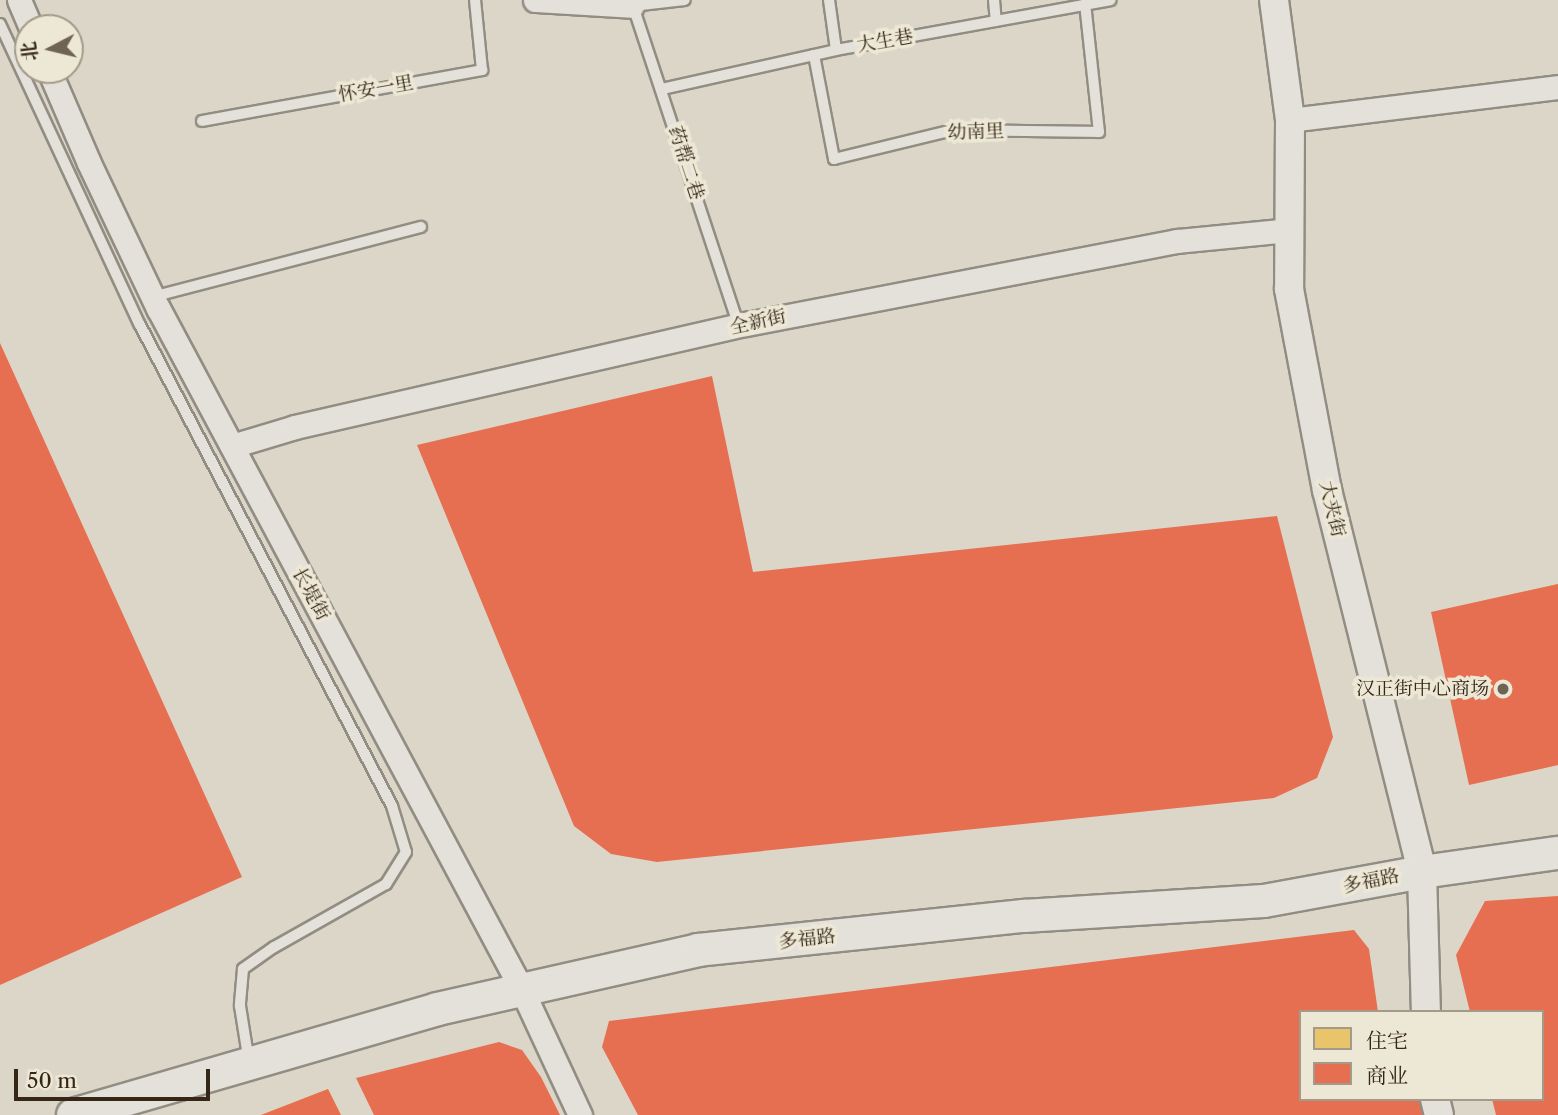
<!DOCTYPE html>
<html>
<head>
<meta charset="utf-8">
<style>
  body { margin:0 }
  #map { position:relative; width:1558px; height:1115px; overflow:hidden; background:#dbd6c8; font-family:"Libre Caslon Text","Noto Serif SC",serif }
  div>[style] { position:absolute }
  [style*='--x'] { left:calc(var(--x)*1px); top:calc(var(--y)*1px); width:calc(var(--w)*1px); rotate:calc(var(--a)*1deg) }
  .homes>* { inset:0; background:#e9c46a }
  .shops>* { inset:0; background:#e76f51 }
  .roads { filter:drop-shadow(2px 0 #928d83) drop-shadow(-2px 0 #928d83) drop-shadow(0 2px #928d83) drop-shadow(0 -2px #928d83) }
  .service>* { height:10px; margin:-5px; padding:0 5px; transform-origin:5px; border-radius:5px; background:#e4e1da }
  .minor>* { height:23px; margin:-11.5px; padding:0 11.5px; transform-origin:11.5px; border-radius:11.5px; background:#e4e1da }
  .tertiary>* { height:28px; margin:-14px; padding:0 14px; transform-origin:14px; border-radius:14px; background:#e4e1da }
  .secondary>* { height:32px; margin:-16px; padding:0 16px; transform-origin:16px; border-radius:16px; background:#e4e1da }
  .dots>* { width:19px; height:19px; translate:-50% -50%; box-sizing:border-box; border:4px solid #ede7d6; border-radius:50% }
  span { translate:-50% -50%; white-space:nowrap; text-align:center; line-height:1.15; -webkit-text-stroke:7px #ede7d6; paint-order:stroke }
  .street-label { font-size:19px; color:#352616 }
  .poi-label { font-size:19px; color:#352616 }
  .right { translate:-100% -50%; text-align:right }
  .legend { position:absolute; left:1299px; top:1010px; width:245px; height:91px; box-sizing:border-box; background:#ede7d6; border:2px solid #a39a89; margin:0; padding:9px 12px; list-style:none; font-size:21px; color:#352616 }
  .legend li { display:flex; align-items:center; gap:14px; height:35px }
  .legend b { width:35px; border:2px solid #a39a89 }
  .north { position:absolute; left:14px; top:14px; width:70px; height:70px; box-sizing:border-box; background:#ede7d6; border:2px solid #a39a89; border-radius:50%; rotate:263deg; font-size:19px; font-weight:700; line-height:28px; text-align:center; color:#352616 }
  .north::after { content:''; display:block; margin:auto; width:24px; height:32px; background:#6f6454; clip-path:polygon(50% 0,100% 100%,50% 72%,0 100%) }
  .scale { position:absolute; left:14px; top:1069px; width:196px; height:32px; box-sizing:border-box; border:4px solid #352616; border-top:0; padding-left:9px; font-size:21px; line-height:24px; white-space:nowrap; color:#352616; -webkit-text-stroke:5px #ede7d6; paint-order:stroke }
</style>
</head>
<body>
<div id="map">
  <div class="homes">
    <div style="clip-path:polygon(1558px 584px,1558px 765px,1503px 777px,1464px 605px)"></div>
    <div style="clip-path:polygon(1558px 913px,1558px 993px,1551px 994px,1545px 948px,1510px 952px,1507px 919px)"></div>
    <div style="clip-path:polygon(1328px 944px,1330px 973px,1366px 970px,1370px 1012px,1301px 1012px,1301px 1067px,1272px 1069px,1270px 1048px,1239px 1051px,1232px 977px,1266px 974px,1264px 950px)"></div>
    <div style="clip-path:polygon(776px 1014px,778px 1037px,810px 1034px,816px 1093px,783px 1097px,785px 1115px,716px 1115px,716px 1111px,683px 1115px,676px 1049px,708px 1046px,706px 1021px)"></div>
    <div style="clip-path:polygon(1557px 1037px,1558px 1115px,1510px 1115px,1508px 1099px,1542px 1099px,1542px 1039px)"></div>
    <div style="clip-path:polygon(506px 1056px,529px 1104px,546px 1096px,554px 1115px,386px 1115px,383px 1108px,425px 1092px,418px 1078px,454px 1063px,460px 1075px)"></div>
    <div style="clip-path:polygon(1301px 1087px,1301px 1099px,1411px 1099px,1412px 1115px,1284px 1115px,1282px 1089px)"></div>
    <div style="clip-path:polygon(328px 1089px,341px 1115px,261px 1115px)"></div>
    <div style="clip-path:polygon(1210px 1105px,1211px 1115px,1147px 1115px,1146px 1111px)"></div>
  </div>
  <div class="shops">
    <div style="clip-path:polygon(0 343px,242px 877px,0 985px)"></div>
    <div style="clip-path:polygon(712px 376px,753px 572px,1277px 516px,1333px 737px,1317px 778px,1274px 798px,657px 862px,611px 854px,574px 826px,417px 445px)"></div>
    <div style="clip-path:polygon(1558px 584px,1558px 765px,1469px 785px,1431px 612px)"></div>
    <div style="clip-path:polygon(1558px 896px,1558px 1115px,1496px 1115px,1492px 1099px,1542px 1099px,1542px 1012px,1470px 1012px,1456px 955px,1485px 901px)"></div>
    <div style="clip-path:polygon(1354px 930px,1369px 949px,1378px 1012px,1301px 1012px,1301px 1099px,1421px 1099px,1425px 1115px,638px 1115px,602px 1047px,609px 1021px)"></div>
    <div style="clip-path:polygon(499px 1042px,522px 1050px,541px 1077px,560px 1115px,374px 1115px,356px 1078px)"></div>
    <div style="clip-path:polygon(328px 1089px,341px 1115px,261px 1115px)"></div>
  </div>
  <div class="roads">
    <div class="service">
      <div style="--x:829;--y:0;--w:50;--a:82"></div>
      <div style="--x:994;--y:0;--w:21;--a:85"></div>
      <div style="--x:632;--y:3;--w:340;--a:71.7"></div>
      <div style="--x:632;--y:6;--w:53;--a:-6.5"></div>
      <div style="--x:0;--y:24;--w:332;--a:65.1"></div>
      <div style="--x:140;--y:325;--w:543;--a:62.35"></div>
      <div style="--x:392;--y:806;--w:48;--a:73.1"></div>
      <div style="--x:406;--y:852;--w:38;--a:122"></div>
      <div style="--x:386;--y:884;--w:129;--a:150.6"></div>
      <div style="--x:274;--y:947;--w:38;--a:145"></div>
      <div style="--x:243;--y:969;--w:37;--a:95"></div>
      <div style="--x:240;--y:1006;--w:57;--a:80.9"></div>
      <div style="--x:814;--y:55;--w:106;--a:79.1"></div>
      <div style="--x:834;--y:159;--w:122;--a:-13.7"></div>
      <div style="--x:953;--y:130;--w:146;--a:0.8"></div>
      <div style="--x:1099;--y:132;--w:129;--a:-96.2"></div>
      <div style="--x:662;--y:89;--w:178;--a:-12.6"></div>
      <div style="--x:836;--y:50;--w:279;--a:-10.3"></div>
      <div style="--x:202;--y:121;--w:285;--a:-10.3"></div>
      <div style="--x:482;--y:70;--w:70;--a:-95.7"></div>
      <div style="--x:152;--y:297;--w:278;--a:-14.6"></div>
    </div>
    <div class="minor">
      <div style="--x:19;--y:0;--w:30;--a:67"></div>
      <div style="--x:535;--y:0;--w:97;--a:3.5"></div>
      <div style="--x:49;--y:70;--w:101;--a:66.7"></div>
      <div style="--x:89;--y:163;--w:161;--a:64.6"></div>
      <div style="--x:158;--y:308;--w:773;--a:61.91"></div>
      <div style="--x:522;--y:990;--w:138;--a:65.1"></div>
      <div style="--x:1290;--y:120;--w:270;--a:-7"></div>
      <div style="--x:232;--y:446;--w:66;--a:-16.8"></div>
      <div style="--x:295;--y:427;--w:463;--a:-12.9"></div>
      <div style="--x:746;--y:324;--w:439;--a:-10.9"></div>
      <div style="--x:1177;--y:241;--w:113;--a:-5.6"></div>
    </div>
    <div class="tertiary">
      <div style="--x:1274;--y:0;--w:121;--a:82.4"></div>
      <div style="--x:1290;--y:120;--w:169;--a:90.3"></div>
      <div style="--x:1289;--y:289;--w:205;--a:79.3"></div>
      <div style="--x:1327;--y:490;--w:394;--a:76"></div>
      <div style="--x:1422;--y:872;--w:140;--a:88.4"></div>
      <div style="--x:1435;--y:1099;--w:16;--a:76"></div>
    </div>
    <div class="secondary">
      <div style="--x:73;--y:1115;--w:379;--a:-16.2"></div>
      <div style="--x:437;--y:1009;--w:268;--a:-12.7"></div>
      <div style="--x:698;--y:950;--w:328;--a:-6"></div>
      <div style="--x:1024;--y:916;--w:240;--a:-3.6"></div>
      <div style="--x:1264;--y:901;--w:161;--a:-10.4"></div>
      <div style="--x:1422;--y:872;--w:137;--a:-8"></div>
    </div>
  </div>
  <div class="dots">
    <div style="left:1503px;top:689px;background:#6f6454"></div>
  </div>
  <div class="street-label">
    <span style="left:885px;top:41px;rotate:-10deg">大生巷</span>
    <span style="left:376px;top:89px;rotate:-10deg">怀安一里</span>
    <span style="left:976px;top:132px;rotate:-2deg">幼南里</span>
    <span style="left:686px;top:163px;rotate:72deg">药帮二巷</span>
    <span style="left:758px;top:322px;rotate:-12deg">全新街</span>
    <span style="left:1332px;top:509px;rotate:77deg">大夹街</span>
    <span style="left:311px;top:594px;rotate:62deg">长堤街</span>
    <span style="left:1371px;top:881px;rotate:-11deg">多福路</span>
    <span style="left:807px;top:939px;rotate:-6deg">多福路</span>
  </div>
  <div class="poi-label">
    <span class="right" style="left:1489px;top:689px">汉正街中心商场</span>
  </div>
  <ul class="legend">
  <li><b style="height:19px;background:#e9c46a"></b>住宅</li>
  <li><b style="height:19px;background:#e76f51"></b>商业</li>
  </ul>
  <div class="north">北</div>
  <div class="scale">50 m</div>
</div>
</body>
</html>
